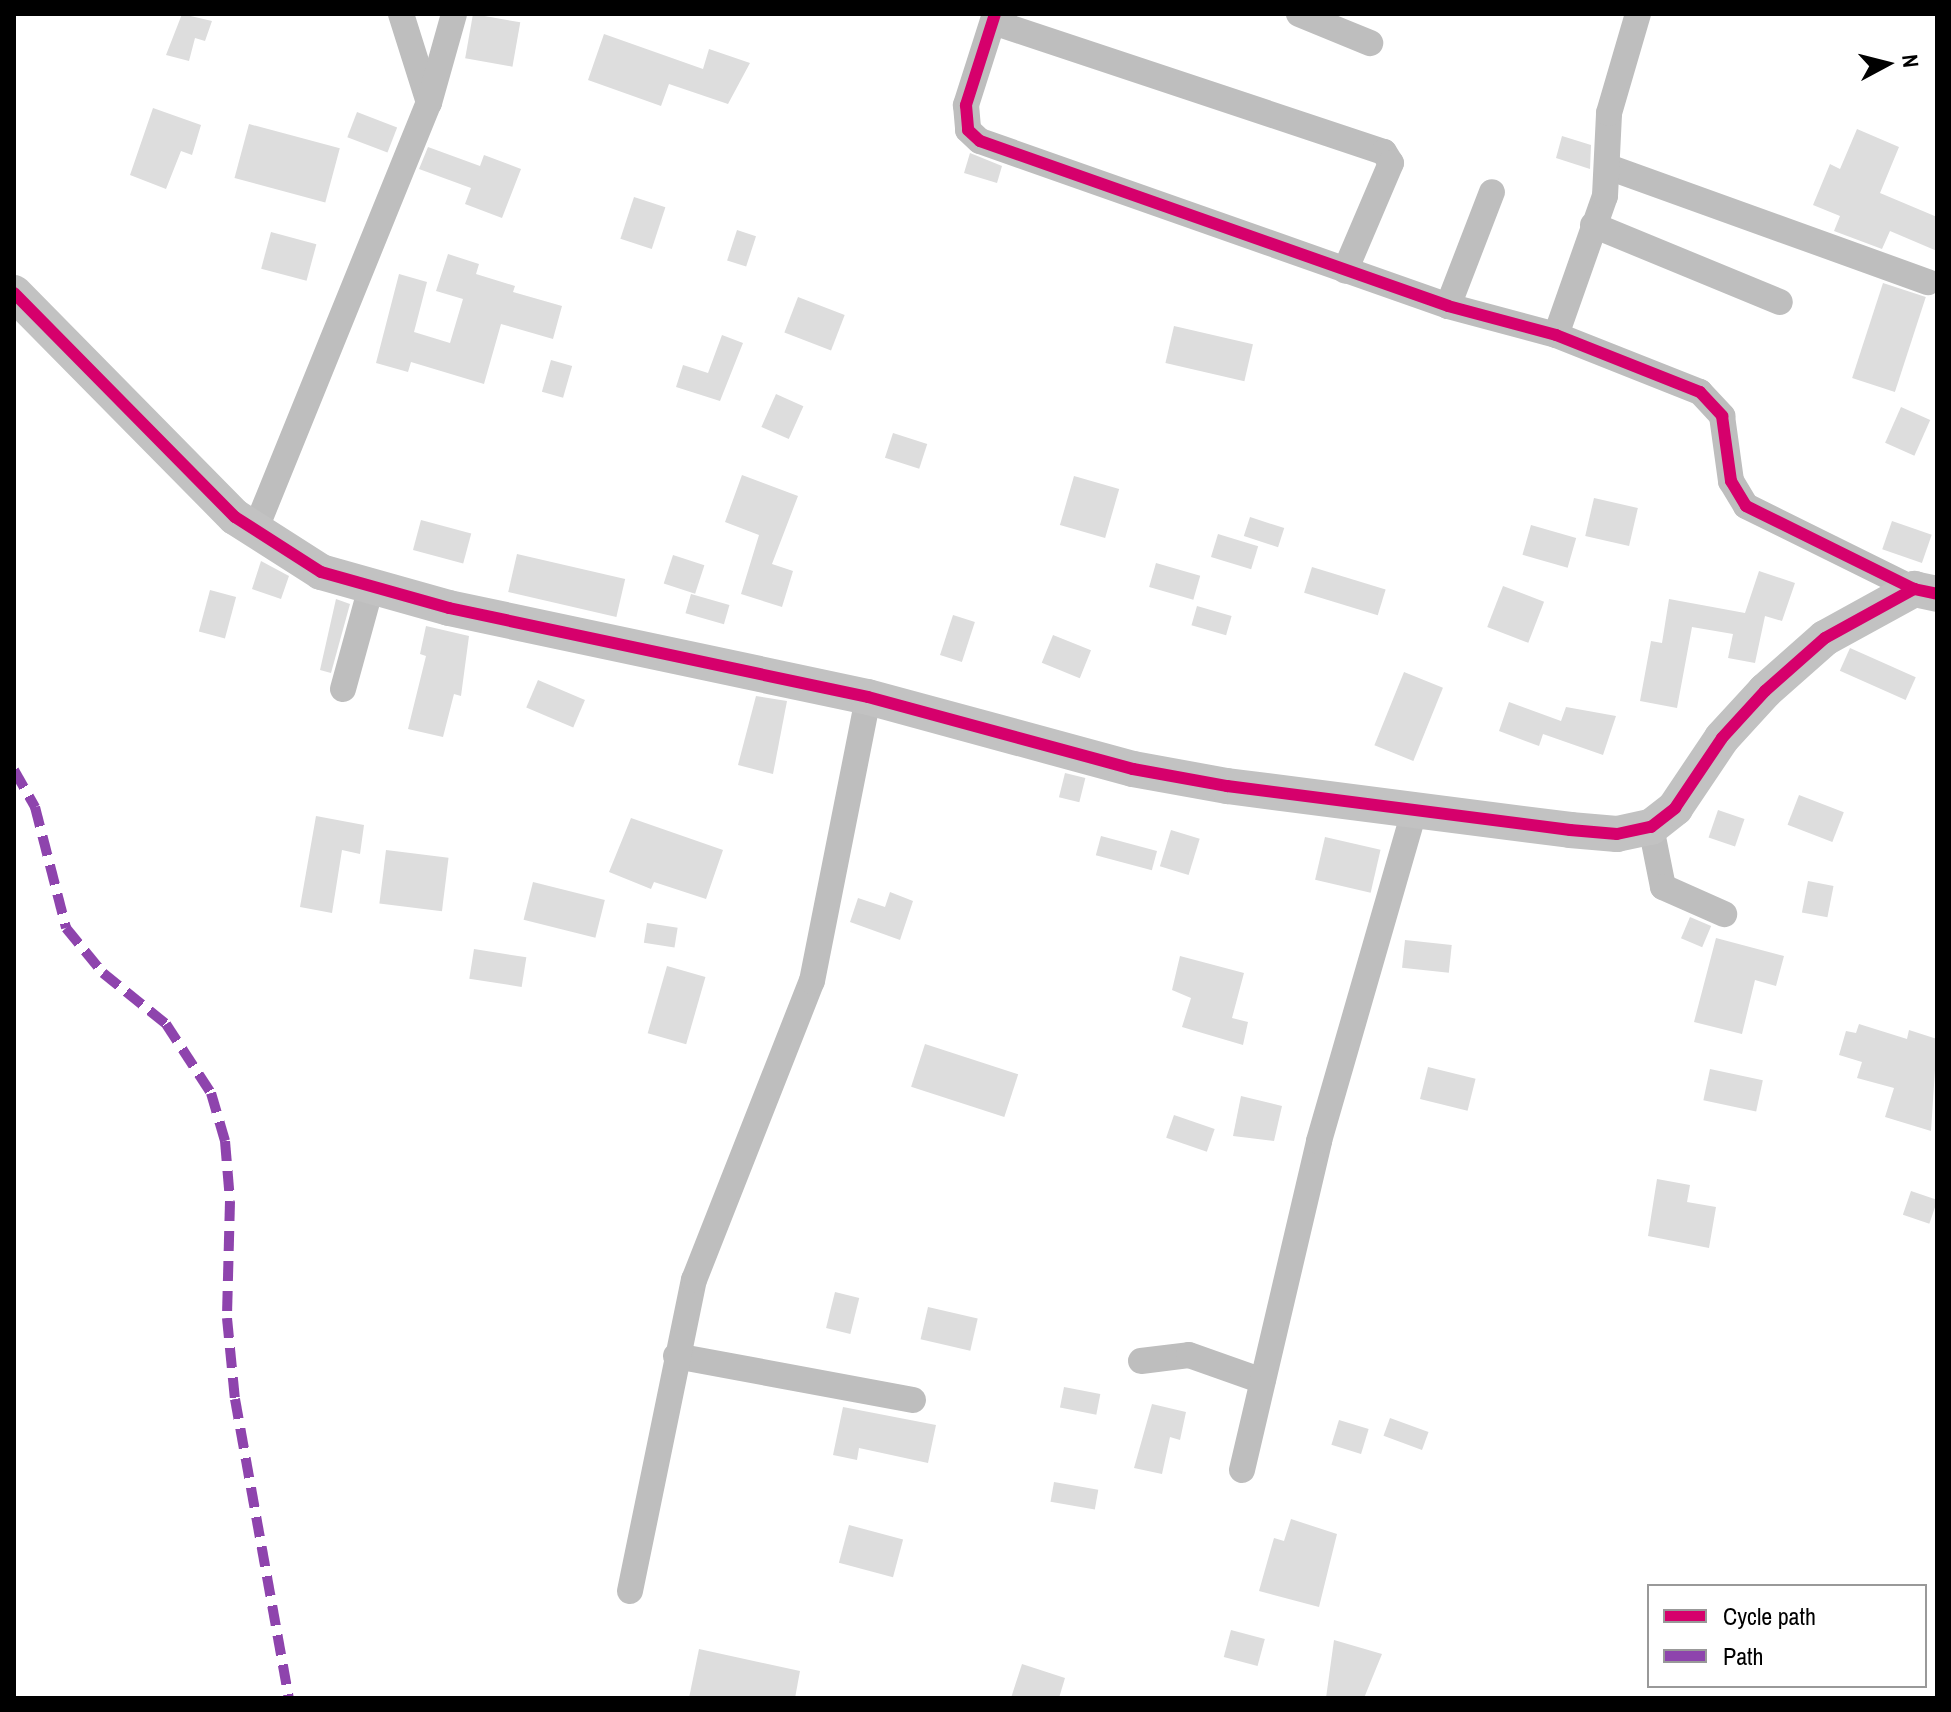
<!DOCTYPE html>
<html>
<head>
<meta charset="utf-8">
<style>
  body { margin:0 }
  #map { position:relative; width:1951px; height:1712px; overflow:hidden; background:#fff; font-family:"Archivo Narrow",sans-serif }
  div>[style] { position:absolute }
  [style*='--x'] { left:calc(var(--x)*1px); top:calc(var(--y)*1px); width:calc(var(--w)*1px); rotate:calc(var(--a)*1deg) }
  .building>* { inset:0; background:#ddd; transform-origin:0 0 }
  .street>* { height:26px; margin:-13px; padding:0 13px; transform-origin:13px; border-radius:13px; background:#bebebe }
  .secondary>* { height:36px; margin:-18px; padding:0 18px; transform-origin:18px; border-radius:18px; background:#c2c2c2 }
  .quiet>* { height:10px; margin-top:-5px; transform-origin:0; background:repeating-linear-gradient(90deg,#8e44ad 0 20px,transparent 0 30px) }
  .cycleway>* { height:12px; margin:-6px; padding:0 6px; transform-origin:6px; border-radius:6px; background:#d6006c }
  span { translate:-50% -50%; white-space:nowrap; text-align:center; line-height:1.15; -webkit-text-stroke:8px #fff; paint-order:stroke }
  .frame { position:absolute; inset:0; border:16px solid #000; pointer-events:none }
  .legend { position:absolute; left:1647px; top:1584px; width:280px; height:104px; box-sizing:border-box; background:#fff; border:2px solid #999; margin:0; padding:10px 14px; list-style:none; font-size:24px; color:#000 }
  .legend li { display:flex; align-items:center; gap:16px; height:40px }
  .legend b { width:40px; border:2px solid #999 }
  .north { position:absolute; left:1847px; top:24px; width:80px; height:80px; -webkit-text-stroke:6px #fff; paint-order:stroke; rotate:83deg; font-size:22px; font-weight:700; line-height:32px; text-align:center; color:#000 }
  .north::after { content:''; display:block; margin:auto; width:28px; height:36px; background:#000; clip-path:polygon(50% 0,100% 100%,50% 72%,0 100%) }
</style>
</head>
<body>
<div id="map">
  <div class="building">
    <div style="clip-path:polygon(182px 14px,212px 21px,205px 41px,195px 38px,189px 61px,166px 55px)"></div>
    <div style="left:473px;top:14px;width:48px;height:45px;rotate:10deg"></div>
    <div style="clip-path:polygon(604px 34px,703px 69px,709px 49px,750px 63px,728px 104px,669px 84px,661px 106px,588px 80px)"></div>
    <div style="clip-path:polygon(153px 108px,201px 125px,192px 155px,181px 151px,166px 189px,130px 175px)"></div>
    <div style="left:357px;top:112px;width:43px;height:27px;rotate:21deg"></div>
    <div style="left:249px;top:124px;width:94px;height:56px;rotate:15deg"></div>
    <div style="clip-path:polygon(1857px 129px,1899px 147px,1880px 193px,1937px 217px,1937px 251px,1890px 231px,1882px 249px,1834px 231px,1840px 216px,1813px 205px,1830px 164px,1840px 169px)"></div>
    <div style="clip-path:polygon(1562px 136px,1591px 145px,1590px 169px,1556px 158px)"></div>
    <div style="clip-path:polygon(428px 147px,480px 166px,484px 155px,521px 169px,502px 218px,465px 204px,471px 188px,419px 169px)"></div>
    <div style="clip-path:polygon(970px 153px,1002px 166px,997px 183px,964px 173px)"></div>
    <div style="left:634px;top:197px;width:33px;height:44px;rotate:18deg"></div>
    <div style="left:737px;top:230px;width:20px;height:32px;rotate:18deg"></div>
    <div style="left:271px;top:232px;width:47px;height:38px;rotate:15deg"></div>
    <div style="clip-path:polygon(448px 254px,479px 264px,476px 274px,515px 286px,513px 292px,562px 306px,553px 339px,501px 324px,484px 384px,411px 362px,408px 372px,376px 363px,399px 274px,427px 282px,414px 332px,450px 343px,463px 299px,436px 291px)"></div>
    <div style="left:1883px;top:283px;width:45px;height:100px;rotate:18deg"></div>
    <div style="left:798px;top:297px;width:50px;height:38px;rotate:21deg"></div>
    <div style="left:1174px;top:326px;width:81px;height:38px;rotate:13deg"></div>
    <div style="clip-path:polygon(722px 335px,743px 343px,720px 401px,676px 387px,683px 365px,708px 373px)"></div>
    <div style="left:551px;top:360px;width:22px;height:33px;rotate:16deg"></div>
    <div style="left:776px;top:394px;width:30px;height:36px;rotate:24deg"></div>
    <div style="left:1901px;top:407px;width:32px;height:39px;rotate:24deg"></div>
    <div style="left:893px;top:433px;width:36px;height:26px;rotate:18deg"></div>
    <div style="clip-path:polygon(742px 475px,798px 496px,772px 564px,793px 571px,782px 607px,741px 594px,759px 535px,725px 522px)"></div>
    <div style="left:1074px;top:476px;width:47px;height:51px;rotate:16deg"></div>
    <div style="left:1594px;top:498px;width:45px;height:39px;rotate:13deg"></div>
    <div style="left:1250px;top:517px;width:36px;height:20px;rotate:18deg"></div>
    <div style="left:421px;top:520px;width:52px;height:31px;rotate:15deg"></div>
    <div style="left:1892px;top:521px;width:42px;height:30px;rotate:19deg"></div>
    <div style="left:1531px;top:525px;width:47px;height:31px;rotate:16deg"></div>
    <div style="left:1218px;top:534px;width:42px;height:24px;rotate:17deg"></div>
    <div style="left:517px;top:554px;width:111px;height:39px;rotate:13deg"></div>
    <div style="left:673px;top:555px;width:33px;height:30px;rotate:18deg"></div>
    <div style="clip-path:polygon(261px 561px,289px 576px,281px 599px,252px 589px)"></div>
    <div style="left:1156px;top:563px;width:46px;height:25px;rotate:16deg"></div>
    <div style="left:1312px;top:567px;width:77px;height:27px;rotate:17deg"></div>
    <div style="clip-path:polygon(1759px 571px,1795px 583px,1782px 621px,1765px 616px,1755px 663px,1728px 658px,1733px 634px,1692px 627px,1677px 708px,1640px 701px,1651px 641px,1662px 643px,1669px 599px,1745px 613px)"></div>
    <div style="left:1503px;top:586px;width:44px;height:44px;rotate:21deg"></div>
    <div style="left:210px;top:590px;width:27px;height:43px;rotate:15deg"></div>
    <div style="left:691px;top:594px;width:40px;height:20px;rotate:16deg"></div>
    <div style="clip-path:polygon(336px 599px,350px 604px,331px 673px,320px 670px)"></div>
    <div style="left:1197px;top:606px;width:36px;height:20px;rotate:16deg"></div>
    <div style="left:953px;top:615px;width:23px;height:42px;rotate:18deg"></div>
    <div style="clip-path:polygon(426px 626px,469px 636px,461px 696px,454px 694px,443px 737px,408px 729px,426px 656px,420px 654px)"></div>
    <div style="left:1053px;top:635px;width:41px;height:30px;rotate:22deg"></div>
    <div style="left:1850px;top:648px;width:72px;height:25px;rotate:24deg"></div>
    <div style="left:1404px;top:672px;width:42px;height:79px;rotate:22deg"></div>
    <div style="left:538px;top:680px;width:51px;height:30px;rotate:23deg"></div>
    <div style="clip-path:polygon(756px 696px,787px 701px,773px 774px,738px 765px)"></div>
    <div style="clip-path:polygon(1509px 702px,1561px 721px,1566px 707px,1616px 716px,1603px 755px,1543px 734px,1539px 746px,1499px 731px)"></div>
    <div style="left:1065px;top:773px;width:21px;height:25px;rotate:14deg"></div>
    <div style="left:1799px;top:795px;width:48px;height:32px;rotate:21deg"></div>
    <div style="left:1718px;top:810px;width:28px;height:29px;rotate:19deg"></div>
    <div style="clip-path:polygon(316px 816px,364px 825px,360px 854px,342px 850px,332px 913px,300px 907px)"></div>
    <div style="clip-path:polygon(631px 818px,723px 850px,706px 899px,654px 882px,651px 889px,609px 872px)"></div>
    <div style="left:1171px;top:830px;width:30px;height:38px;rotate:17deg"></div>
    <div style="left:1101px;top:836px;width:58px;height:20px;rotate:15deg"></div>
    <div style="left:1325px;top:837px;width:57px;height:44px;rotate:13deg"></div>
    <div style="left:386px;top:850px;width:63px;height:54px;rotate:7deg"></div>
    <div style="left:1808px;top:881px;width:26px;height:32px;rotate:11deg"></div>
    <div style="left:533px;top:882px;width:74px;height:39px;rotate:14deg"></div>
    <div style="clip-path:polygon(890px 892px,913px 901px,900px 940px,850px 922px,858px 898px,885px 907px)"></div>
    <div style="left:1690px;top:917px;width:23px;height:23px;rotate:23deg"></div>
    <div style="left:647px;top:923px;width:31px;height:20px;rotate:9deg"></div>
    <div style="clip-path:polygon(1716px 938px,1784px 956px,1776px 986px,1755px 980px,1742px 1034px,1694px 1022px)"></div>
    <div style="left:1405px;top:940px;width:47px;height:28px;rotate:6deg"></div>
    <div style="left:474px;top:949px;width:53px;height:30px;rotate:9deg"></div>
    <div style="clip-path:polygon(1180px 956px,1244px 973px,1232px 1018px,1248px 1022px,1243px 1045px,1182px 1027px,1191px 998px,1172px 990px)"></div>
    <div style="left:667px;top:966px;width:40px;height:70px;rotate:16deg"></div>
    <div style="clip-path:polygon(1859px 1024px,1907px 1039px,1909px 1030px,1937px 1039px,1931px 1131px,1885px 1117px,1894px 1088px,1857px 1078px,1862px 1062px,1839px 1055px,1846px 1031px,1856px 1033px)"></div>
    <div style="left:925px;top:1044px;width:98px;height:45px;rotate:18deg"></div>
    <div style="left:1428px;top:1067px;width:49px;height:33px;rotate:14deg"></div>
    <div style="left:1710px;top:1069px;width:54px;height:32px;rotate:12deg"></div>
    <div style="clip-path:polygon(1241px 1096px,1282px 1106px,1274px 1141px,1233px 1136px)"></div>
    <div style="left:1174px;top:1115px;width:43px;height:24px;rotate:19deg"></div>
    <div style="clip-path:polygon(1657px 1179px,1690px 1185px,1687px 1202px,1716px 1207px,1709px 1248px,1648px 1236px)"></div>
    <div style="left:1911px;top:1191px;width:28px;height:25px;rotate:19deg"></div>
    <div style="left:835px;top:1292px;width:25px;height:37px;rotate:14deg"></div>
    <div style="left:928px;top:1307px;width:51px;height:33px;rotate:13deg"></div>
    <div style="left:1064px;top:1387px;width:37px;height:21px;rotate:11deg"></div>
    <div style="clip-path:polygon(1152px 1404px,1186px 1412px,1180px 1440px,1170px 1437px,1162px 1474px,1134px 1468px)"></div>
    <div style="clip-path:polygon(843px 1407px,936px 1425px,928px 1463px,859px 1448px,857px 1460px,833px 1455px)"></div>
    <div style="left:1390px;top:1418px;width:41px;height:19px;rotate:20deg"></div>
    <div style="left:1339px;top:1420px;width:31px;height:26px;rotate:17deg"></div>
    <div style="left:1054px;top:1482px;width:45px;height:20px;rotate:10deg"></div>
    <div style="clip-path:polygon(1291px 1519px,1337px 1534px,1319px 1607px,1259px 1591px,1274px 1538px,1284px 1541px)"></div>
    <div style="left:849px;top:1525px;width:56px;height:39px;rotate:15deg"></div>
    <div style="left:1231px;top:1630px;width:35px;height:28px;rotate:15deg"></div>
    <div style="clip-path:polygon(1334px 1640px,1382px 1654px,1364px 1698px,1326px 1698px)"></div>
    <div style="clip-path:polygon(699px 1649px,800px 1671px,795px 1698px,689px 1698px)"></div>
    <div style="clip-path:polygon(1022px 1664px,1065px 1678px,1059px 1698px,1011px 1698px)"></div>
  </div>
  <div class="street">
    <div style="--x:401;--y:14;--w:93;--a:72.5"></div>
    <div style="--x:995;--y:14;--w:96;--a:107.7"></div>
    <div style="--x:966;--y:105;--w:25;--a:85"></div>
    <div style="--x:968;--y:130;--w:16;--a:43"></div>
    <div style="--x:980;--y:141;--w:496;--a:19.4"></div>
    <div style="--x:1448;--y:306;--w:112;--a:15"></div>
    <div style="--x:1556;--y:335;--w:155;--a:21.6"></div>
    <div style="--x:1700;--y:392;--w:33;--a:47"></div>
    <div style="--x:1722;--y:416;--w:66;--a:82.1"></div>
    <div style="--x:1731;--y:481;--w:29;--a:59"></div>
    <div style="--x:1746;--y:506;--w:187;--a:26.3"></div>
    <div style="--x:1299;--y:14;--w:77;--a:22.2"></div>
    <div style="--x:993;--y:22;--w:412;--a:18.4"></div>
    <div style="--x:1384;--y:152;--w:13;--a:58"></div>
    <div style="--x:1391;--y:163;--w:117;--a:113.1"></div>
    <div style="--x:1611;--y:168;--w:337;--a:19.8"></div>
    <div style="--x:1593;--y:225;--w:202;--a:22.4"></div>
    <div style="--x:1448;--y:306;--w:122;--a:-68.9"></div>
    <div style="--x:1556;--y:335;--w:147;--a:-70.6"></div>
    <div style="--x:1605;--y:196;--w:83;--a:-87.2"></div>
    <div style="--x:1609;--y:113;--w:103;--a:-73.7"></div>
    <div style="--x:254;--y:533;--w:464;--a:-67.9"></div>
    <div style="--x:429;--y:103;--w:92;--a:-74.3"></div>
    <div style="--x:343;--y:689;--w:106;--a:-74.6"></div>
    <div style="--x:1651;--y:827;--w:61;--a:78.7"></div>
    <div style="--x:1663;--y:887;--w:67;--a:23.9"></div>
    <div style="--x:676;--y:1356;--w:241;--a:10.5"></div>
    <div style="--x:1141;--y:1361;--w:48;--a:-7.1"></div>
    <div style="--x:1189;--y:1355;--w:78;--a:19.4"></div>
    <div style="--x:1242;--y:1470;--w:338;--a:-76.8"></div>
    <div style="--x:1319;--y:1141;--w:349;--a:-73.9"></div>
    <div style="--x:630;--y:1591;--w:318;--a:-78.4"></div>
    <div style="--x:694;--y:1280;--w:321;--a:-68.5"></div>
    <div style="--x:812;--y:981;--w:289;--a:-78.8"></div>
  </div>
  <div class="secondary">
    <div style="--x:14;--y:293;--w:315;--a:45.4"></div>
    <div style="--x:235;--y:517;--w:102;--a:32.6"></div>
    <div style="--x:321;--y:572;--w:133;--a:15.7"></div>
    <div style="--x:449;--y:608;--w:428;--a:12"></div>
    <div style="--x:868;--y:697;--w:275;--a:15.2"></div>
    <div style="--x:1133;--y:769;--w:96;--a:10.3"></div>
    <div style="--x:1227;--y:786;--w:346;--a:7.3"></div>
    <div style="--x:1570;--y:830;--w:47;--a:4.9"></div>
    <div style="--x:1617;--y:834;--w:35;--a:-12"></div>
    <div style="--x:1651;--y:827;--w:31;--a:-38"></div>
    <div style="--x:1675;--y:808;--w:84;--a:-56.1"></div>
    <div style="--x:1722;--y:738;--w:64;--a:-47.5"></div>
    <div style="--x:1765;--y:691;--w:80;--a:-41.5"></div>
    <div style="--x:1825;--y:638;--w:102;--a:-28.8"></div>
    <div style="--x:1914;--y:589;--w:24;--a:12"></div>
  </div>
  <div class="quiet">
    <div style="--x:14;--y:770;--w:43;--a:60.4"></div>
    <div style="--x:35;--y:807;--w:125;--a:75.6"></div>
    <div style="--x:66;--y:928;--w:58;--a:50.6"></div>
    <div style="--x:103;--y:973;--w:81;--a:39"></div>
    <div style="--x:166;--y:1024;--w:82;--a:56.9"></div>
    <div style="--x:211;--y:1093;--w:50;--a:73.7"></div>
    <div style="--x:225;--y:1141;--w:60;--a:85.2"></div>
    <div style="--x:230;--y:1201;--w:117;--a:91.5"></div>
    <div style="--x:227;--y:1318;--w:81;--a:84.4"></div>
    <div style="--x:235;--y:1399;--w:304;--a:79.8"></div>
  </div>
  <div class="cycleway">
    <div style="--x:995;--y:14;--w:96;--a:107.7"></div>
    <div style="--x:966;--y:105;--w:25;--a:85"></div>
    <div style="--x:968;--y:130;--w:16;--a:43"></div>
    <div style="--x:980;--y:141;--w:496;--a:19.4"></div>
    <div style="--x:1448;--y:306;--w:112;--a:15"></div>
    <div style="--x:1556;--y:335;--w:155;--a:21.6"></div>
    <div style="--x:1700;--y:392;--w:33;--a:47"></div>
    <div style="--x:1722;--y:416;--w:66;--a:82.1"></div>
    <div style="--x:1731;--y:481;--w:29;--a:59"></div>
    <div style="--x:1746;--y:506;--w:187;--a:26.3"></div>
    <div style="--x:14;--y:293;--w:315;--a:45.4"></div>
    <div style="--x:235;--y:517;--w:102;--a:32.6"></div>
    <div style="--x:321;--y:572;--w:133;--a:15.7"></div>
    <div style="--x:449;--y:608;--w:428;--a:12"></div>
    <div style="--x:868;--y:697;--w:275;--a:15.2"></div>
    <div style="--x:1133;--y:769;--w:96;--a:10.3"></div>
    <div style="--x:1227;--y:786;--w:346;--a:7.3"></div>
    <div style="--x:1570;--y:830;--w:47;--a:4.9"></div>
    <div style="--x:1617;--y:834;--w:35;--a:-12"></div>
    <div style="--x:1651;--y:827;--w:31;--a:-38"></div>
    <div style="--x:1675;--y:808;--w:84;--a:-56.1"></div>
    <div style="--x:1722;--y:738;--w:64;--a:-47.5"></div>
    <div style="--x:1765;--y:691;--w:80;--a:-41.5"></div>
    <div style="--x:1825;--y:638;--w:102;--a:-28.8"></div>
    <div style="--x:1914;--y:589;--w:24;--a:12"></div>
  </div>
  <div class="frame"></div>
  <ul class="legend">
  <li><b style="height:10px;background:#d6006c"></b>Cycle path</li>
  <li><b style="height:10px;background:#8e44ad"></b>Path</li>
  </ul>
  <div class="north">N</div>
</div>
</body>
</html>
